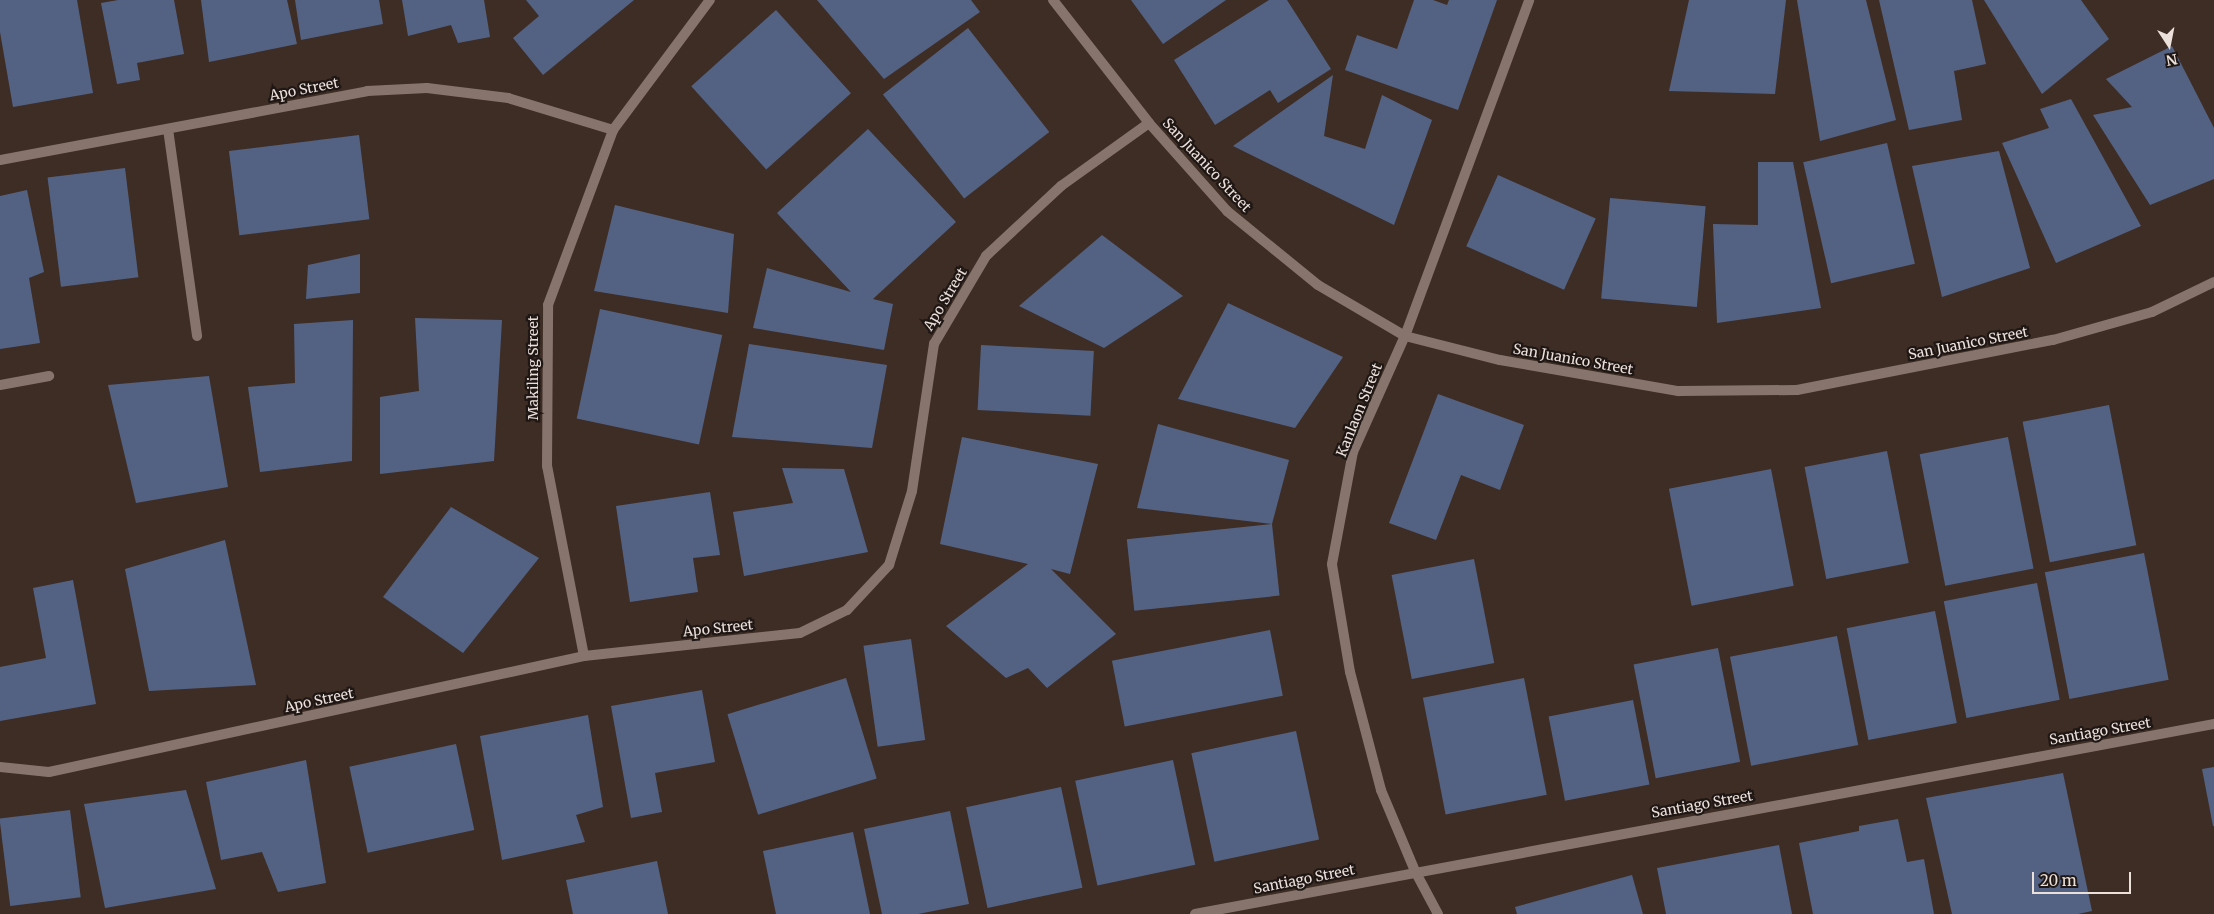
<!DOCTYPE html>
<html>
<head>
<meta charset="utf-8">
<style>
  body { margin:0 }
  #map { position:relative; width:2214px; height:914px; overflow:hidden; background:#3e2d25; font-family:Merriweather,serif }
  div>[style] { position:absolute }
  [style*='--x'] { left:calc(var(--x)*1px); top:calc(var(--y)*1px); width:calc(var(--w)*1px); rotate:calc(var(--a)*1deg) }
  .building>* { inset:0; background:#536283; transform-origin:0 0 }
  .service>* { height:10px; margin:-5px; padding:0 5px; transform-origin:5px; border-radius:5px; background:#87756d }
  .minor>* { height:10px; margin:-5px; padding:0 5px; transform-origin:5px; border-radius:5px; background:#87756d }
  span { translate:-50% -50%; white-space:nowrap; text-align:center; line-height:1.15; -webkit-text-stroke:4.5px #1f1714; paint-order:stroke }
  .street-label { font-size:14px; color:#ece0db }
  .north { position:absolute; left:2144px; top:20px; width:50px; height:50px; -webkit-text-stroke:4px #1f1714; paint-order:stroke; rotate:169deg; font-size:14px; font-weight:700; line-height:20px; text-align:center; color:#ece0db }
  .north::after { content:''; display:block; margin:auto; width:18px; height:22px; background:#ece0db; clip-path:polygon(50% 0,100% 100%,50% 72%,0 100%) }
  .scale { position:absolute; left:2032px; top:872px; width:99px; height:22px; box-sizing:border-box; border:2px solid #ece0db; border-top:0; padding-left:6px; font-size:15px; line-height:18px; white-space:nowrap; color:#ece0db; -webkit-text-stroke:4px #1f1714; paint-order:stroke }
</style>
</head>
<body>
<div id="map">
  <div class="building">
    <div style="clip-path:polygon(0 0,77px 0,93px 93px,13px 107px,0 32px)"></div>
    <div style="clip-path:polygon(118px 0,174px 0,184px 54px,137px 63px,140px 80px,117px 84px,101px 3px)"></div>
    <div style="clip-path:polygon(201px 0,287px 0,297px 44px,209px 62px)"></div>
    <div style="clip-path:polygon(295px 0,379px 0,383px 24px,301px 40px)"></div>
    <div style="clip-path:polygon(402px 0,484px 0,490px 37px,458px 43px,451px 25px,408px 36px)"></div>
    <div style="clip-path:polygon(526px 0,634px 0,543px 75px,513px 38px,539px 16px)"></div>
    <div style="clip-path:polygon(817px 0,971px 0,980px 12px,884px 79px)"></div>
    <div style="clip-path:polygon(1131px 0,1226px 0,1163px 44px)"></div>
    <div style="clip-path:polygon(1269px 0,1287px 0,1331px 69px,1278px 103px,1270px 90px,1215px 125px,1174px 60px)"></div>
    <div style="clip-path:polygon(1414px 0,1433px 0,1447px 5px,1449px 0,1497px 0,1458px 110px,1345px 70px,1357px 35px,1397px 49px)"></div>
    <div style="clip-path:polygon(1689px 0,1786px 0,1775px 94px,1669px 91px)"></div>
    <div style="clip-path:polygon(1797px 0,1866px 0,1896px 120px,1820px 141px)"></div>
    <div style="clip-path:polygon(1879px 0,1972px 0,1986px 64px,1954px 71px,1962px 120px,1909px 130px)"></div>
    <div style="clip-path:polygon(1984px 0,2081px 0,2109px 39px,2042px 94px)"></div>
    <div style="left:776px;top:10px;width:112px;height:114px;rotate:48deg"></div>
    <div style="left:968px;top:28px;width:132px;height:108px;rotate:52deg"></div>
    <div style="clip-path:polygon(2172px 46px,2214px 128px,2214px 179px,2150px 205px,2093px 115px,2132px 107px,2106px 79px)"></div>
    <div style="clip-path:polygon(1333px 75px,1324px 136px,1365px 149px,1382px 95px,1432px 120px,1394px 225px,1233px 146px)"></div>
    <div style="clip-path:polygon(2071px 99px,2141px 226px,2056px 263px,2002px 143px,2049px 128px,2040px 109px)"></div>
    <div style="clip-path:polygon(868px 129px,956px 222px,873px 299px,893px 304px,884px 350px,753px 328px,767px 268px,851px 292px,777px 213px)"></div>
    <div style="left:359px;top:135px;width:85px;height:131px;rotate:83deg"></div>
    <div style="left:1887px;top:143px;width:124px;height:86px;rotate:77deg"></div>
    <div style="clip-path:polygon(1999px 151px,2030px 268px,1942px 297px,1912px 166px)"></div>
    <div style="clip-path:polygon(1758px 162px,1793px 162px,1821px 308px,1717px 323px,1713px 224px,1758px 225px)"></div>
    <div style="left:125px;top:168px;width:110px;height:78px;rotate:83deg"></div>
    <div style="left:1498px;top:175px;width:107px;height:78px;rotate:24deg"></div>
    <div style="clip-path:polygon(27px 190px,44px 272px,29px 278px,40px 343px,0 349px,0 196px)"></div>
    <div style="left:1610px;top:198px;width:96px;height:101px;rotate:5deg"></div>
    <div style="clip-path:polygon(615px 205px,734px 234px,728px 313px,594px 291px)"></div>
    <div style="clip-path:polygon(1102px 235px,1183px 296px,1104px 348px,1019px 306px)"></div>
    <div style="clip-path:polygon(360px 254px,360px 293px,306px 299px,308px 265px)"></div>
    <div style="clip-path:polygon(1228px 303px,1343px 357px,1295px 428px,1178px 399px)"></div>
    <div style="left:600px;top:309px;width:125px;height:112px;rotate:12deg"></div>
    <div style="clip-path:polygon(415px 318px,502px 320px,494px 461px,380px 474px,380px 397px,419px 391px)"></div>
    <div style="clip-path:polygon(353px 320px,352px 461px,260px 472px,248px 387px,295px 383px,294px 324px)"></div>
    <div style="clip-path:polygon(749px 344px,887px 365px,872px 448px,732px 437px)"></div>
    <div style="left:981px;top:345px;width:113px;height:65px;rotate:3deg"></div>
    <div style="clip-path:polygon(209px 376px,228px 487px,136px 503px,108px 385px)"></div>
    <div style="clip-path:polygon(1438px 394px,1524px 425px,1500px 490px,1461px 475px,1436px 540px,1389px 523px)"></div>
    <div style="left:2109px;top:405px;width:143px;height:88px;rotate:79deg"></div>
    <div style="clip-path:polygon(1158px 424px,1289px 460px,1272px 524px,1137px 508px)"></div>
    <div style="clip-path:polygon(962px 437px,1098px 464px,1070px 574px,1051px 569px,1116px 634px,1047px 688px,1028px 668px,1006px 678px,946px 626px,1028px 564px,940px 544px)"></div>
    <div style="left:2008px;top:437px;width:134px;height:90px;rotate:79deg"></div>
    <div style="left:1887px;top:451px;width:114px;height:84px;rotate:79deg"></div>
    <div style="clip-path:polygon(782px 468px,844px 469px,868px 552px,744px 576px,733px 512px,793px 503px)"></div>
    <div style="left:1771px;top:469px;width:119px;height:104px;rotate:79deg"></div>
    <div style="clip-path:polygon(710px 492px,720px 555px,693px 558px,698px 592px,630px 602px,616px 506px)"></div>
    <div style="clip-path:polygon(451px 507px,539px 558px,463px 653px,383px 597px)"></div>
    <div style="left:1272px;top:524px;width:72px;height:146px;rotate:84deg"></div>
    <div style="clip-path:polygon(225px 540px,256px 685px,149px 691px,125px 569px)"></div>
    <div style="left:2144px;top:553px;width:129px;height:101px;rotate:79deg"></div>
    <div style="left:1474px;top:559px;width:106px;height:84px;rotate:79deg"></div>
    <div style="clip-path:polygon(73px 580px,96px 704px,0 721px,0 667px,46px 658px,33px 588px)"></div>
    <div style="left:2037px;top:583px;width:119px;height:95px;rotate:79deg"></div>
    <div style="left:1935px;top:611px;width:114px;height:90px;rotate:79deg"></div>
    <div style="left:1270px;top:630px;width:67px;height:161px;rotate:79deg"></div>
    <div style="left:1837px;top:636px;width:111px;height:109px;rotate:79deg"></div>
    <div style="left:911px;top:639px;width:102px;height:48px;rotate:82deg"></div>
    <div style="left:1718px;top:648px;width:116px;height:86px;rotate:79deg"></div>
    <div style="left:846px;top:678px;width:105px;height:124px;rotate:73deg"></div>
    <div style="left:1524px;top:678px;width:119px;height:103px;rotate:79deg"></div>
    <div style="clip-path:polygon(702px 690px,715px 762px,655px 773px,662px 812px,631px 818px,611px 706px)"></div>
    <div style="left:1633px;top:700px;width:86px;height:86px;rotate:79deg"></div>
    <div style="clip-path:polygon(588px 715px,603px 807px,576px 815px,585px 842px,502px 860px,480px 736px)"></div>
    <div style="left:1296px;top:731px;width:111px;height:107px;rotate:78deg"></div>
    <div style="left:456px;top:744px;width:88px;height:109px;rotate:78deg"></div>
    <div style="clip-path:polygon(306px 760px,326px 883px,278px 892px,262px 852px,221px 860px,206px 782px)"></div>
    <div style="left:1173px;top:760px;width:107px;height:100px;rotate:78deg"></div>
    <div style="clip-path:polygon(2214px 767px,2214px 826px,2213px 826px,2202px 769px)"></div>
    <div style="clip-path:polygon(2063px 773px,2092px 911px,2078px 914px,1952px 914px,1926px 798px)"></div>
    <div style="left:1061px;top:787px;width:103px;height:97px;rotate:78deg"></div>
    <div style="clip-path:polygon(186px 790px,216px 889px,105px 908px,84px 804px)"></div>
    <div style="left:70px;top:810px;width:88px;height:71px;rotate:83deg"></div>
    <div style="clip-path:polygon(950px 811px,969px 904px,918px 914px,882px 914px,864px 829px)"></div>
    <div style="clip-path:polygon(1898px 819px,1907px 862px,1924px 859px,1934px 914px,1813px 914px,1799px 843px,1859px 831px,1859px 826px)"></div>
    <div style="clip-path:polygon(853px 832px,870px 914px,776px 914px,763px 851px)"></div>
    <div style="clip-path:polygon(1779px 845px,1792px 914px,1666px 914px,1657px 868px)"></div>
    <div style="clip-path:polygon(657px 861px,668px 914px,573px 914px,566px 880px)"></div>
    <div style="clip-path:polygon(1632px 875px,1643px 914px,1517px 914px,1515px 907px)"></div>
  </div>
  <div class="service">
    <div style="--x:0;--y:385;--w:50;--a:-10.4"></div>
  </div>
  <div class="minor">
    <div style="--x:1053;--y:0;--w:156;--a:52"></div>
    <div style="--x:1149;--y:123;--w:118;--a:48.4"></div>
    <div style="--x:1227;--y:211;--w:117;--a:39.1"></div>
    <div style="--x:1318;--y:285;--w:101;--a:30.4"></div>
    <div style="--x:1405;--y:336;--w:98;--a:14.2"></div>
    <div style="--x:1500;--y:360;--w:181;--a:9.9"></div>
    <div style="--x:1678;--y:391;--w:119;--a:-0.5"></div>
    <div style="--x:1797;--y:390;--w:261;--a:-11.1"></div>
    <div style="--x:2053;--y:340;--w:103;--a:-15.8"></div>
    <div style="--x:2152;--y:312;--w:69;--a:-25.8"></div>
    <div style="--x:168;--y:129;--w:209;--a:82"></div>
    <div style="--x:0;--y:160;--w:373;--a:-10.6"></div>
    <div style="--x:367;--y:91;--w:60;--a:-2.9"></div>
    <div style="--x:427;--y:88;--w:82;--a:7"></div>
    <div style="--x:508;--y:98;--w:110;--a:16.9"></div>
    <div style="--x:584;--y:656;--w:194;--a:-101"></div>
    <div style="--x:547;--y:466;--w:161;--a:-89.6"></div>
    <div style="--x:548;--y:305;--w:187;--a:-69.6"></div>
    <div style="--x:613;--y:130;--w:162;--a:-53.3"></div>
    <div style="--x:0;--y:767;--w:49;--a:5.8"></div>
    <div style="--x:49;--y:772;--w:547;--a:-12.23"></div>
    <div style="--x:584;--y:656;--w:217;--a:-6.1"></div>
    <div style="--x:800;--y:633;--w:52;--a:-26.1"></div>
    <div style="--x:847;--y:610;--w:62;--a:-47"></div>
    <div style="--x:889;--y:565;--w:77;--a:-72.7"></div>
    <div style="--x:912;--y:491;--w:149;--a:-81.5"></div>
    <div style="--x:934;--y:344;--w:102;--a:-59.4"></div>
    <div style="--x:986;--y:256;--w:103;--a:-43"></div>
    <div style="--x:1061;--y:186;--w:108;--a:-35.6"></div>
    <div style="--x:1195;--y:914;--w:1037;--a:-10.56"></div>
    <div style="--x:1438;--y:914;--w:49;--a:-118.1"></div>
    <div style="--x:1415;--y:871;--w:88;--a:-112.8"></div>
    <div style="--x:1381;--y:790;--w:122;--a:-104.7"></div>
    <div style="--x:1350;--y:672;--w:109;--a:-99.5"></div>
    <div style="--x:1332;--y:564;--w:114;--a:-79.4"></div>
    <div style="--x:1353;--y:452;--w:127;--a:-65.9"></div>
    <div style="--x:1405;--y:336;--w:358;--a:-69.7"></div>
  </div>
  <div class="street-label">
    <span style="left:304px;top:89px;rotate:-11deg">Apo Street</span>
    <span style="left:1207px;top:165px;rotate:47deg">San Juanico Street</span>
    <span style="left:945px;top:299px;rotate:-59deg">Apo Street</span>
    <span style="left:1968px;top:343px;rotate:-11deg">San Juanico Street</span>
    <span style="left:1573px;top:359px;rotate:10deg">San Juanico Street</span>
    <span style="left:533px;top:368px;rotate:-90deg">Makiling Street</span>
    <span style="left:1359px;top:410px;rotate:-68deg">Kanlaon Street</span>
    <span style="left:718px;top:628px;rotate:-6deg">Apo Street</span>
    <span style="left:319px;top:700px;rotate:-12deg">Apo Street</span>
    <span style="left:2100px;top:731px;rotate:-10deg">Santiago Street</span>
    <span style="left:1702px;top:804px;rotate:-10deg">Santiago Street</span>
    <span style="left:1304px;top:879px;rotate:-11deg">Santiago Street</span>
  </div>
  <div class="north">N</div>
  <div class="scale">20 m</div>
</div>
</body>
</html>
